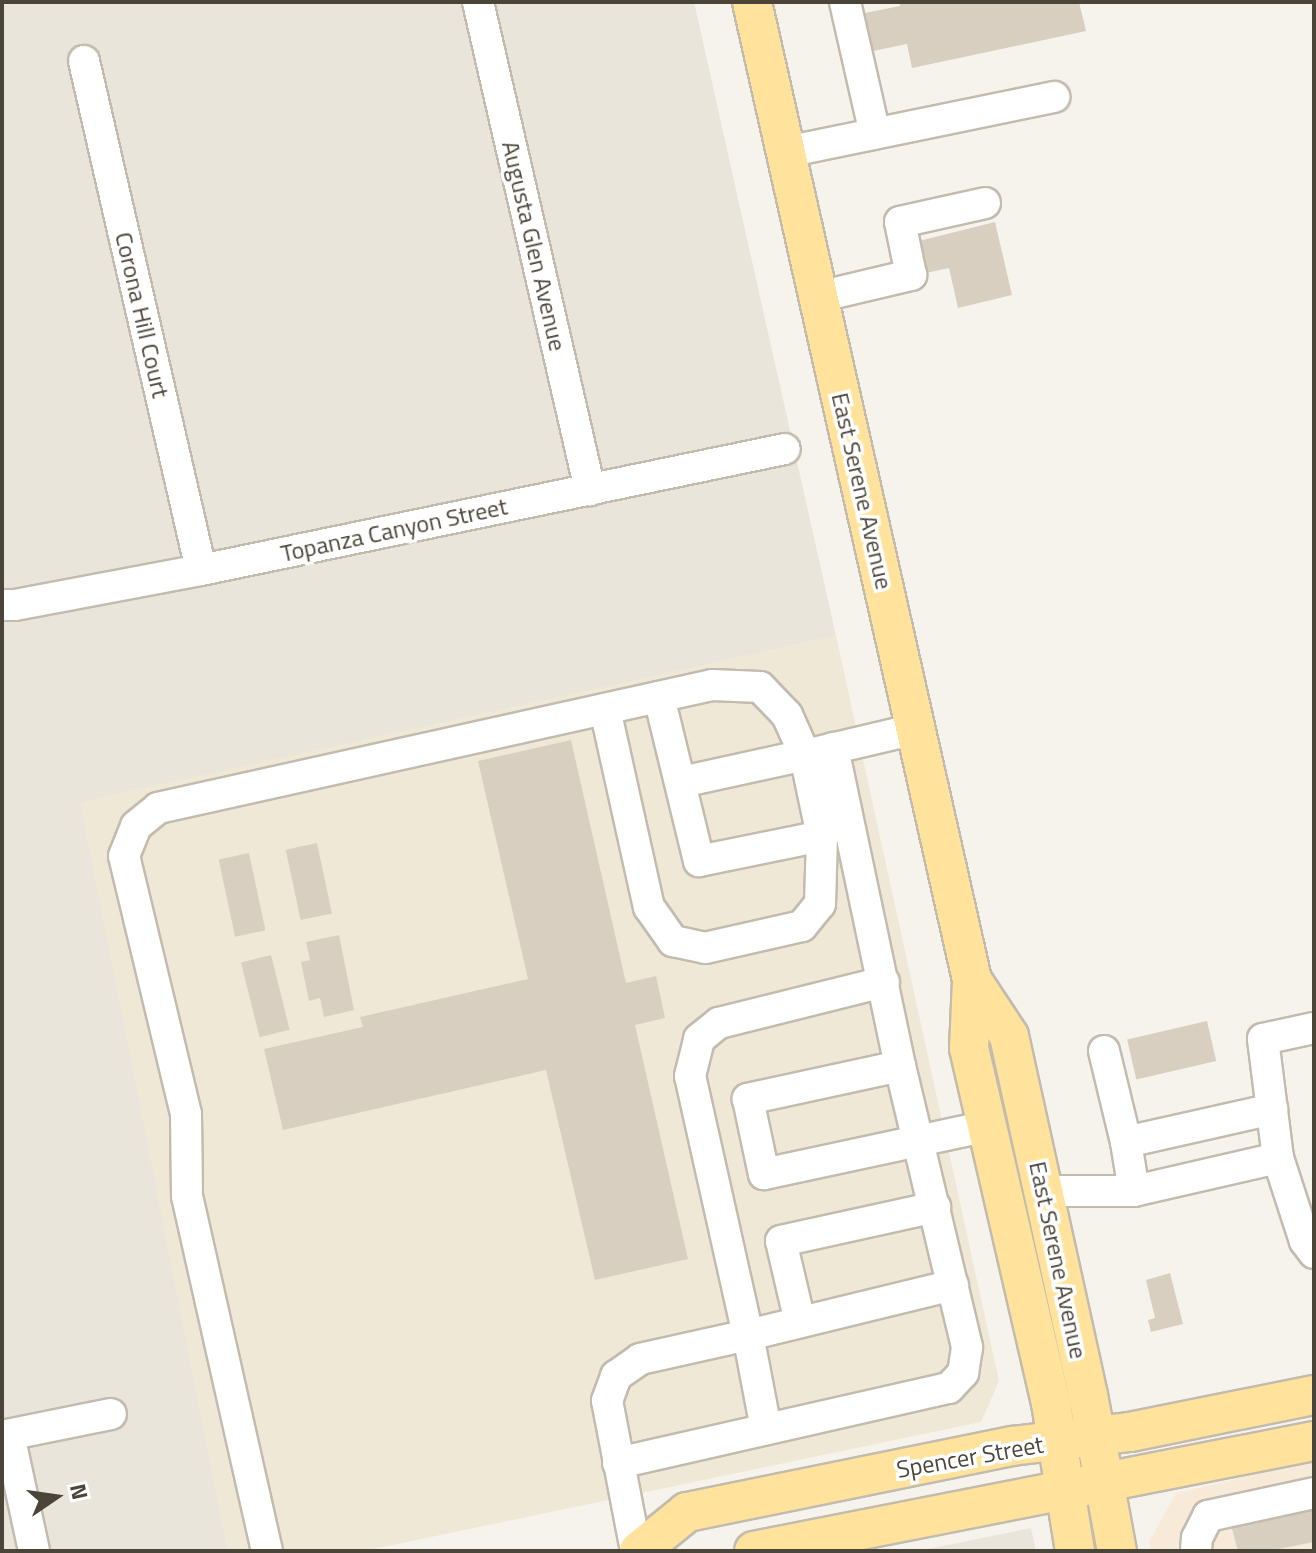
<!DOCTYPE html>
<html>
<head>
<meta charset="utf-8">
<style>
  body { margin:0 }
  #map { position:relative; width:1316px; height:1553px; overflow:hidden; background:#f6f3ec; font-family:"Titillium Web",sans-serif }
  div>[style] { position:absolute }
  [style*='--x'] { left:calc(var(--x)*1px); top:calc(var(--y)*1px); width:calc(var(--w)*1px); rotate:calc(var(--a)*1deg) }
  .residential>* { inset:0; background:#eae5da }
  .commercial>* { inset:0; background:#f7ead8 }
  .education>* { inset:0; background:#efe8d6 }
  .building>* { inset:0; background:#d8cfc1; transform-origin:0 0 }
  .roads { filter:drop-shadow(2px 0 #c2bbae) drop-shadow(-2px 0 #c2bbae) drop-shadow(0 2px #c2bbae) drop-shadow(0 -2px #c2bbae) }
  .minor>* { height:30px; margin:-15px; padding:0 15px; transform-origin:15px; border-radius:15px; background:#fff }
  .major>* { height:38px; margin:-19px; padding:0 19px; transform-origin:19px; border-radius:19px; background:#ffe39c }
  span { translate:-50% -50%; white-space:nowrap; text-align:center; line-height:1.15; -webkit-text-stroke:7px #fff; paint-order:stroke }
  .street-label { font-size:24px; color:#4b4439 }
  .frame { position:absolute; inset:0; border:4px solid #4b4439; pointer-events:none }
  .north { position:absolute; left:16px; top:1457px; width:80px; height:80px; -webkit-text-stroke:6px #fff; paint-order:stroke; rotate:77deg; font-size:22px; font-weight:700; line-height:32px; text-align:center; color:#4b4439 }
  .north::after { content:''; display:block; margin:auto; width:28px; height:36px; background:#4b4439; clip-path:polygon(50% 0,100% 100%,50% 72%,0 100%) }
</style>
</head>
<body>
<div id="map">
  <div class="residential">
    <div style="clip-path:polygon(2px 2px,694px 2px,836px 636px,81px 803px,228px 1551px,2px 1551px)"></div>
    <div style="clip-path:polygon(1031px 1528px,1036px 1551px,918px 1551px)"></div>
  </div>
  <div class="commercial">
    <div style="clip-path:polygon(1314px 1461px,1314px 1551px,1151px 1551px,1149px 1542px,1176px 1493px)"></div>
  </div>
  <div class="education">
    <div style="clip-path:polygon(836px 636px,999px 1381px,981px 1422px,364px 1551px,228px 1551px,80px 802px)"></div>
  </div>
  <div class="building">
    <div style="clip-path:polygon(900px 2px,1079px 2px,1086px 31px,912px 68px,907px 44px,873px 51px,865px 13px,900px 6px)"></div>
    <div style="clip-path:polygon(995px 222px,1012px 295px,958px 308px,949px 268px,926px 273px,919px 241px)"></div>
    <div style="clip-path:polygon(571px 740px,626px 983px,656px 976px,665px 1018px,635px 1025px,688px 1259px,595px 1280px,546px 1070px,283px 1130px,264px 1049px,363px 1027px,360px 1017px,528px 979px,478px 761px)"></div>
    <div style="left:317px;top:843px;width:72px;height:32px;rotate:78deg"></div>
    <div style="left:249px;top:853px;width:79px;height:31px;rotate:78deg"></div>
    <div style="clip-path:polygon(339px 935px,354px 1010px,324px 1017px,320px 998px,309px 1001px,301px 962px,310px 960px,306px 942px)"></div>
    <div style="left:271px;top:955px;width:77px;height:31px;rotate:76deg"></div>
    <div style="left:1207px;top:1021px;width:41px;height:82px;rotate:77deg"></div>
    <div style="clip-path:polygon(1170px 1273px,1183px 1324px,1151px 1332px,1148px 1320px,1155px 1318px,1146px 1280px)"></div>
    <div style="clip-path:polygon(1314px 1501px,1314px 1542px,1268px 1551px,1238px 1551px,1230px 1521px)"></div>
  </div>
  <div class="roads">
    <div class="minor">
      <div style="--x:478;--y:2;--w:501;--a:77.07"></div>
      <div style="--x:845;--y:2;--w:135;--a:77.2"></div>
      <div style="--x:84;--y:61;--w:522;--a:77.05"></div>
      <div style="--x:786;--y:152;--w:274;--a:-11.6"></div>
      <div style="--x:818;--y:297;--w:96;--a:-13.3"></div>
      <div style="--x:911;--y:275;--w:54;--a:-101.7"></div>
      <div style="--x:900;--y:222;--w:87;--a:-12.6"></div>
      <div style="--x:2;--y:605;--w:13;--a:0"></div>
      <div style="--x:15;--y:605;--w:189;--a:-10.7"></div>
      <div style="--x:201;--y:570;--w:596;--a:-11.71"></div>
      <div style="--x:659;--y:697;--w:169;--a:76.3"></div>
      <div style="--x:699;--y:861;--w:126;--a:-11.5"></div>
      <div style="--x:822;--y:836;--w:83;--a:-101.9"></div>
      <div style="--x:805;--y:755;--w:127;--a:167.7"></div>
      <div style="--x:605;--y:709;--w:203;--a:77.5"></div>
      <div style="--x:649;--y:907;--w:42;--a:54.8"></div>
      <div style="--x:673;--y:941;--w:33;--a:12"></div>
      <div style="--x:705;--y:948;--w:99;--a:-12.8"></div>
      <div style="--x:802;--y:926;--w:28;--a:-51"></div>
      <div style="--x:820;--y:904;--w:68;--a:-88.3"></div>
      <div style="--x:1104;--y:1051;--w:94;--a:76.4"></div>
      <div style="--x:900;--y:1066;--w:156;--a:167.8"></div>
      <div style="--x:748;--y:1099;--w:77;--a:78"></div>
      <div style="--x:764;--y:1174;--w:229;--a:-12.1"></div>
      <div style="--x:1278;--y:1158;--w:120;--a:-97.2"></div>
      <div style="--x:1263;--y:1039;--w:52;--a:-12.2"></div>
      <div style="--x:1043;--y:1191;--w:91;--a:0"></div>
      <div style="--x:1134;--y:1191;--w:148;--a:-12.9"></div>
      <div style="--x:1278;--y:1158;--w:87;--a:72"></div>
      <div style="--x:1305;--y:1241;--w:15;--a:53"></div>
      <div style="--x:1134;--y:1191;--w:50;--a:-99.3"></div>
      <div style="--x:1126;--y:1142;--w:150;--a:-12.7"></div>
      <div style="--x:800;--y:1322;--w:83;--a:-103.2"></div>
      <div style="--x:781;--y:1241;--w:158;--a:-12.4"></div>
      <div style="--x:766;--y:1429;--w:96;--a:-100.8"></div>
      <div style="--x:748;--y:1335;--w:211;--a:-13.7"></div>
      <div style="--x:9;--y:1435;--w:119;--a:77.8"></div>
      <div style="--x:2;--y:1436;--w:111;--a:-11.4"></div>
      <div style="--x:618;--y:1463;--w:339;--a:-12.8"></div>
      <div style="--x:949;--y:1388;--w:21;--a:-47"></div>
      <div style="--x:963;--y:1373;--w:26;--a:-81"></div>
      <div style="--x:967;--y:1347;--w:289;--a:-103.4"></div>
      <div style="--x:900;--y:1066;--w:325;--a:-101.9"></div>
      <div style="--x:267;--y:1551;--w:364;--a:-102.7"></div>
      <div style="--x:187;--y:1196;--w:82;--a:-90.7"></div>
      <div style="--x:186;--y:1114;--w:265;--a:-103.5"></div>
      <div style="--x:124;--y:856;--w:32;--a:-68"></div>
      <div style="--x:136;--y:826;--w:28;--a:-39"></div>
      <div style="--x:158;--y:808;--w:567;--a:-12.52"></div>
      <div style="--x:712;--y:685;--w:48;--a:2.4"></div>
      <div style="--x:760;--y:687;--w:39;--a:46"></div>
      <div style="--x:787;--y:715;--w:44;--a:65.8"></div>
      <div style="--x:805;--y:755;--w:114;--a:-13.2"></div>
      <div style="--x:636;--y:1551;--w:153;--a:-100.9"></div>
      <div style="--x:607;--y:1401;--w:27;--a:-70"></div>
      <div style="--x:616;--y:1376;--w:29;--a:-35"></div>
      <div style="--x:640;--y:1359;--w:111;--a:-12.5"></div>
      <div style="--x:748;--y:1335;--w:265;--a:-102.6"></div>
      <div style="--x:690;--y:1076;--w:38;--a:-76"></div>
      <div style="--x:699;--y:1039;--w:26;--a:-39"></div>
      <div style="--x:719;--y:1023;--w:170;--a:-14"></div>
      <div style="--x:1196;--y:1551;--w:13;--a:-86"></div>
      <div style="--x:1197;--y:1538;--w:25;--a:-63"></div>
      <div style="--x:1208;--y:1516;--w:108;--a:-12.2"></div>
    </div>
    <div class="major">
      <div style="--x:752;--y:2;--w:1002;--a:77.32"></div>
      <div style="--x:972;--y:980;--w:68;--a:92.5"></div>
      <div style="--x:969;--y:1048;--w:364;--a:77"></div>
      <div style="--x:1051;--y:1403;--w:150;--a:80.8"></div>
      <div style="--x:972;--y:980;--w:67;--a:56.5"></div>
      <div style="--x:1009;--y:1036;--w:368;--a:77.6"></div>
      <div style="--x:1088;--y:1395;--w:159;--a:79.5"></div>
      <div style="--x:639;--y:1551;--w:62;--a:-39.1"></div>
      <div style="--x:687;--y:1512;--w:332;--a:-11.5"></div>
      <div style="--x:1012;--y:1446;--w:119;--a:-6.8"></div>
      <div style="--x:1130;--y:1432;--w:188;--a:-11.4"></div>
      <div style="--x:754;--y:1551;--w:571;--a:-11.11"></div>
    </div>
  </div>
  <div class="street-label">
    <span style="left:534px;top:246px;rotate:77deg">Augusta Glen Avenue</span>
    <span style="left:142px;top:315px;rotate:77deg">Corona Hill Court</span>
    <span style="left:862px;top:491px;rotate:77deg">East Serene Avenue</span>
    <span style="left:394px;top:530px;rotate:-12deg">Topanza Canyon Street</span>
    <span style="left:1058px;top:1260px;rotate:78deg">East Serene Avenue</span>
    <span style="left:970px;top:1457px;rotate:-10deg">Spencer Street</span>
  </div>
  <div class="frame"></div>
  <div class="north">N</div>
</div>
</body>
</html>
